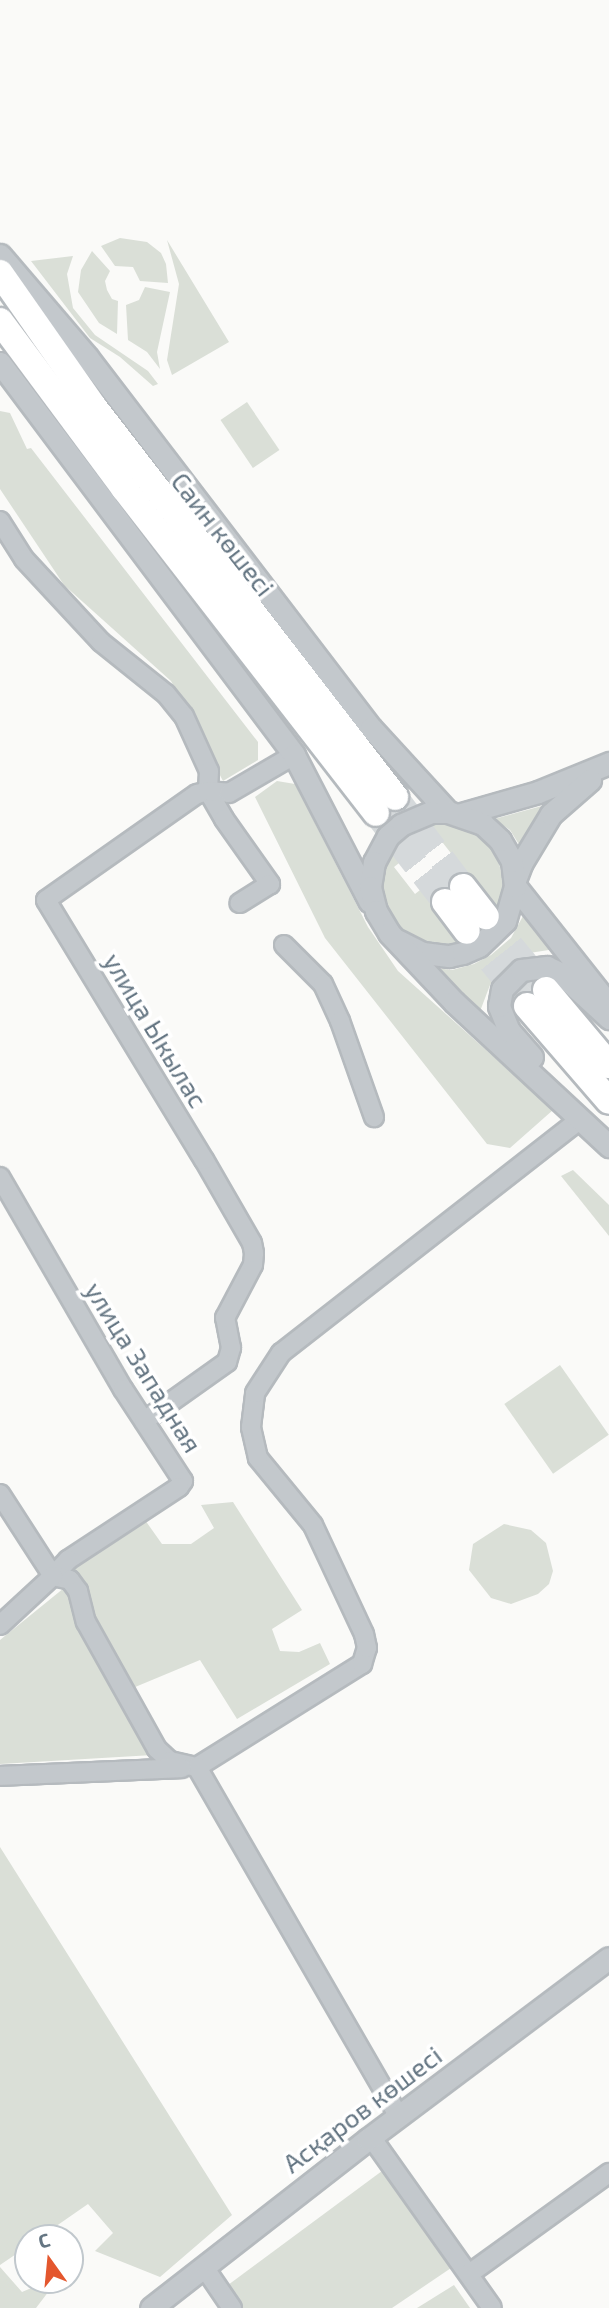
<!DOCTYPE html>
<html>
<head>
<meta charset="utf-8">
<style>
  body { margin:0 }
  #map { position:relative; width:609px; height:2308px; overflow:hidden; background:#fafaf8; font-family:"Exo 2",sans-serif }
  div>[style] { position:absolute }
  [style*='--x'] { left:calc(var(--x)*1px); top:calc(var(--y)*1px); width:calc(var(--w)*1px); rotate:calc(var(--a)*1deg) }
  .green>* { inset:0; background:#dadfd7; transform-origin:0 0 }
  .primary-tunnel>* { height:26px; margin-top:-13px; transform-origin:0; background:repeating-linear-gradient(90deg,#d5d9db 0 26px,transparent 0 39px) }
  .roads { filter:drop-shadow(2px 0 #b5babe) drop-shadow(-2px 0 #b5babe) drop-shadow(0 2px #b5babe) drop-shadow(0 -2px #b5babe) }
  .minor>* { height:18px; margin:-9px; padding:0 9px; transform-origin:9px; border-radius:9px; background:#c3c8cc }
  .tertiary>* { height:21px; margin:-10.5px; padding:0 10.5px; transform-origin:10.5px; border-radius:10.5px; background:#c3c8cc }
  .primary>* { height:26px; margin:-13px; padding:0 13px; transform-origin:13px; border-radius:13px; background:#fff }
  span { translate:-50% -50%; white-space:nowrap; text-align:center; line-height:1.15; -webkit-text-stroke:7px #fff; paint-order:stroke }
  .street-label { font-size:26px; color:#657683 }
  .north { position:absolute; left:14px; top:2224px; width:70px; height:70px; box-sizing:border-box; background:#fff; border:2px solid #c1c8cd; border-radius:50%; rotate:345deg; font-size:19px; font-weight:700; line-height:28px; text-align:center; color:#657683 }
  .north::after { content:''; display:block; margin:auto; width:24px; height:32px; background:#e4572e; clip-path:polygon(50% 0,100% 100%,50% 72%,0 100%) }
</style>
</head>
<body>
<div id="map">
  <div class="green">
    <div style="clip-path:polygon(120px 238px,147px 242px,161px 253px,166px 264px,168px 283px,140px 281px,133px 267px,115px 266px,101px 246px)"></div>
    <div style="clip-path:polygon(167px 240px,229px 342px,172px 375px,167px 360px,179px 284px)"></div>
    <div style="clip-path:polygon(92px 251px,110px 271px,105px 281px,107px 290px,112px 299px,118px 301px,117px 334px,99px 323px,78px 292px,81px 270px)"></div>
    <div style="clip-path:polygon(73px 256px,67px 274px,73px 308px,95px 335px,148px 371px,158px 384px,153px 386px,120px 357px,90px 338px,31px 261px)"></div>
    <div style="clip-path:polygon(145px 287px,170px 292px,157px 352px,160px 369px,147px 352px,128px 340px,126px 305px,139px 300px)"></div>
    <div style="left:247px;top:402px;width:58px;height:32px;rotate:56deg"></div>
    <div style="clip-path:polygon(0 411px,10px 413px,27px 449px,31px 448px,258px 742px,258px 760px,223px 781px,171px 681px,64px 585px,0 489px)"></div>
    <div style="clip-path:polygon(277px 781px,295px 784px,368px 927px,398px 971px,553px 1110px,510px 1148px,487px 1144px,325px 938px,255px 797px)"></div>
    <div style="clip-path:polygon(549px 804px,520px 846px,510px 830px,494px 819px)"></div>
    <div style="clip-path:polygon(evenodd,440px 823px,455px 825px,480px 836px,498px 858px,504px 886px,502px 900px,489px 925px,466px 941px,452px 945px,424px 943px,411px 937px,391px 917px,382px 890px,385px 862px,401px 839px,413px 831px,440px 823px,436px 834px,457px 861px,415px 894px,394px 867px,436px 834px,440px 823px,475px 886px,494px 910px,457px 939px,437px 915px,475px 886px)"></div>
    <div style="clip-path:polygon(523px 902px,555px 949px,523px 954px,505px 964px,490px 985px,479px 1014px,436px 968px,452px 970px,474px 964px,491px 955px,511px 938px,523px 916px)"></div>
    <div style="clip-path:polygon(573px 1170px,609px 1205px,609px 1236px,561px 1176px)"></div>
    <div style="left:560px;top:1365px;width:85px;height:68px;rotate:55deg"></div>
    <div style="clip-path:polygon(233px 1502px,302px 1610px,272px 1629px,280px 1651px,299px 1652px,320px 1643px,330px 1664px,237px 1719px,200px 1660px,128px 1690px,139px 1716px,131px 1725px,153px 1755px,0 1764px,0 1640px,64px 1588px,70px 1565px,145px 1520px,162px 1544px,191px 1544px,214px 1528px,201px 1505px)"></div>
    <div style="clip-path:polygon(504px 1524px,531px 1530px,546px 1543px,553px 1571px,549px 1584px,538px 1594px,511px 1604px,491px 1598px,469px 1570px,473px 1544px)"></div>
    <div style="clip-path:polygon(0 1847px,232px 2215px,160px 2277px,95px 2251px,113px 2233px,88px 2204px,39px 2238px,28px 2238px,28px 2246px,0 2265px)"></div>
    <div style="clip-path:polygon(386px 2168px,454px 2266px,392px 2308px,238px 2308px,224px 2288px)"></div>
    <div style="clip-path:polygon(0 2267px,22px 2292px,43px 2283px,49px 2291px,36px 2308px,0 2308px)"></div>
    <div style="clip-path:polygon(454px 2285px,470px 2308px,417px 2308px)"></div>
  </div>
  <div class="primary-tunnel">
    <div style="--x:395;--y:797;--w:113;--a:52.9"></div>
    <div style="--x:376;--y:813;--w:113;--a:52.2"></div>
    <div style="--x:486;--y:916;--w:89;--a:50.4"></div>
    <div style="--x:467;--y:931;--w:96;--a:51.3"></div>
  </div>
  <div class="roads">
    <div class="minor">
      <div style="--x:0;--y:521;--w:45;--a:57.7"></div>
      <div style="--x:24;--y:559;--w:113;--a:47.1"></div>
      <div style="--x:101;--y:642;--w:83;--a:38.7"></div>
      <div style="--x:166;--y:694;--w:28;--a:51"></div>
      <div style="--x:184;--y:716;--w:60;--a:65.6"></div>
      <div style="--x:209;--y:771;--w:20;--a:93"></div>
      <div style="--x:208;--y:791;--w:32;--a:60"></div>
      <div style="--x:224;--y:819;--w:80;--a:54.7"></div>
      <div style="--x:270;--y:884;--w:36;--a:148"></div>
      <div style="--x:284;--y:945;--w:55;--a:45"></div>
      <div style="--x:323;--y:984;--w:41;--a:65.3"></div>
      <div style="--x:340;--y:1021;--w:102;--a:70.5"></div>
      <div style="--x:0;--y:1177;--w:245;--a:59.9"></div>
      <div style="--x:123;--y:1389;--w:110;--a:56.9"></div>
      <div style="--x:183;--y:1481;--w:7;--a:124"></div>
      <div style="--x:179;--y:1487;--w:133;--a:146.7"></div>
      <div style="--x:68;--y:1560;--w:22;--a:133"></div>
      <div style="--x:53;--y:1576;--w:17;--a:13"></div>
      <div style="--x:70;--y:1580;--w:14;--a:54"></div>
      <div style="--x:78;--y:1591;--w:32;--a:76"></div>
      <div style="--x:86;--y:1622;--w:145;--a:60.8"></div>
      <div style="--x:157;--y:1749;--w:18;--a:43"></div>
      <div style="--x:170;--y:1761;--w:28;--a:13"></div>
      <div style="--x:197;--y:1767;--w:195;--a:-32"></div>
      <div style="--x:362;--y:1664;--w:17;--a:-73"></div>
      <div style="--x:367;--y:1648;--w:14;--a:-102"></div>
      <div style="--x:364;--y:1634;--w:120;--a:-115.1"></div>
      <div style="--x:313;--y:1525;--w:87;--a:-129.4"></div>
      <div style="--x:258;--y:1458;--w:32;--a:-103"></div>
      <div style="--x:251;--y:1427;--w:34;--a:-83"></div>
      <div style="--x:255;--y:1393;--w:48;--a:-57"></div>
      <div style="--x:281;--y:1353;--w:380;--a:-38"></div>
      <div style="--x:144;--y:1421;--w:102;--a:-35.4"></div>
      <div style="--x:227;--y:1362;--w:15;--a:-74"></div>
      <div style="--x:231;--y:1348;--w:31;--a:-101"></div>
      <div style="--x:225;--y:1318;--w:60;--a:-62.2"></div>
      <div style="--x:253;--y:1265;--w:12;--a:-85"></div>
      <div style="--x:254;--y:1253;--w:10;--a:-101"></div>
      <div style="--x:252;--y:1243;--w:96;--a:-120"></div>
      <div style="--x:204;--y:1160;--w:304;--a:-121.3"></div>
      <div style="--x:46;--y:900;--w:184;--a:-35.1"></div>
      <div style="--x:197;--y:794;--w:11;--a:-15"></div>
      <div style="--x:208;--y:791;--w:21;--a:5"></div>
      <div style="--x:229;--y:793;--w:75;--a:-30.3"></div>
      <div style="--x:0;--y:1494;--w:98;--a:57.1"></div>
      <div style="--x:53;--y:1576;--w:72;--a:137.2"></div>
      <div style="--x:197;--y:1767;--w:404;--a:60"></div>
      <div style="--x:0;--y:1776;--w:182;--a:-2.5"></div>
      <div style="--x:371;--y:2137;--w:209;--a:54.7"></div>
      <div style="--x:204;--y:2267;--w:50;--a:55.7"></div>
      <div style="--x:469;--y:2274;--w:173;--a:-35.8"></div>
    </div>
    <div class="tertiary">
      <div style="--x:0;--y:255;--w:134;--a:49.5"></div>
      <div style="--x:87;--y:357;--w:467;--a:52.6"></div>
      <div style="--x:371;--y:728;--w:114;--a:47.5"></div>
      <div style="--x:0;--y:363;--w:490;--a:53.1"></div>
      <div style="--x:294;--y:755;--w:165;--a:62.7"></div>
      <div style="--x:461;--y:814;--w:80;--a:-15.9"></div>
      <div style="--x:538;--y:792;--w:77;--a:-22.2"></div>
      <div style="--x:515;--y:880;--w:19;--a:-69"></div>
      <div style="--x:522;--y:862;--w:56;--a:-58.9"></div>
      <div style="--x:551;--y:814;--w:52;--a:-41.1"></div>
      <div style="--x:515;--y:886;--w:140;--a:51.7"></div>
      <div style="--x:399;--y:941;--w:27;--a:27"></div>
      <div style="--x:423;--y:953;--w:26;--a:7"></div>
      <div style="--x:449;--y:956;--w:14;--a:-12"></div>
      <div style="--x:463;--y:953;--w:17;--a:-24"></div>
      <div style="--x:479;--y:946;--w:36;--a:-44"></div>
      <div style="--x:505;--y:921;--w:36;--a:-74"></div>
      <div style="--x:515;--y:886;--w:25;--a:-97"></div>
      <div style="--x:512;--y:861;--w:24;--a:-120"></div>
      <div style="--x:500;--y:840;--w:23;--a:-137"></div>
      <div style="--x:483;--y:824;--w:37;--a:-161"></div>
      <div style="--x:448;--y:812;--w:17;--a:180"></div>
      <div style="--x:431;--y:812;--w:33;--a:157"></div>
      <div style="--x:401;--y:825;--w:17;--a:140"></div>
      <div style="--x:388;--y:836;--w:30;--a:118"></div>
      <div style="--x:374;--y:862;--w:25;--a:99"></div>
      <div style="--x:370;--y:887;--w:25;--a:76"></div>
      <div style="--x:376;--y:911;--w:26;--a:59"></div>
      <div style="--x:389;--y:933;--w:95;--a:46.7"></div>
      <div style="--x:454;--y:1002;--w:212;--a:42.9"></div>
      <div style="--x:532;--y:1057;--w:35;--a:-131"></div>
      <div style="--x:509;--y:1031;--w:27;--a:-112"></div>
      <div style="--x:499;--y:1006;--w:17;--a:-80"></div>
      <div style="--x:502;--y:989;--w:27;--a:-45"></div>
      <div style="--x:521;--y:970;--w:26;--a:-7"></div>
      <div style="--x:547;--y:967;--w:14;--a:25"></div>
      <div style="--x:560;--y:973;--w:67;--a:42.6"></div>
      <div style="--x:151;--y:2308;--w:275;--a:-37.9"></div>
      <div style="--x:368;--y:2139;--w:301;--a:-36.9"></div>
    </div>
    <div class="primary">
      <div style="--x:0;--y:273;--w:162;--a:55"></div>
      <div style="--x:93;--y:406;--w:494;--a:52.3"></div>
      <div style="--x:0;--y:321;--w:208;--a:53.4"></div>
      <div style="--x:124;--y:488;--w:411;--a:52.2"></div>
      <div style="--x:463;--y:887;--w:37;--a:52"></div>
      <div style="--x:445;--y:902;--w:36;--a:53"></div>
      <div style="--x:546;--y:990;--w:98;--a:50"></div>
      <div style="--x:527;--y:1006;--w:125;--a:49.2"></div>
    </div>
  </div>
  <div class="street-label">
    <span style="left:223px;top:534px;rotate:52deg">Саин көшесі</span>
    <span style="left:156px;top:1030px;rotate:59deg">улица Ыкылас</span>
    <span style="left:144px;top:1367px;rotate:58deg">улица Западная</span>
    <span style="left:362px;top:2109px;rotate:-37deg">Асқаров көшесі</span>
  </div>
  <div class="north">С</div>
</div>
</body>
</html>
